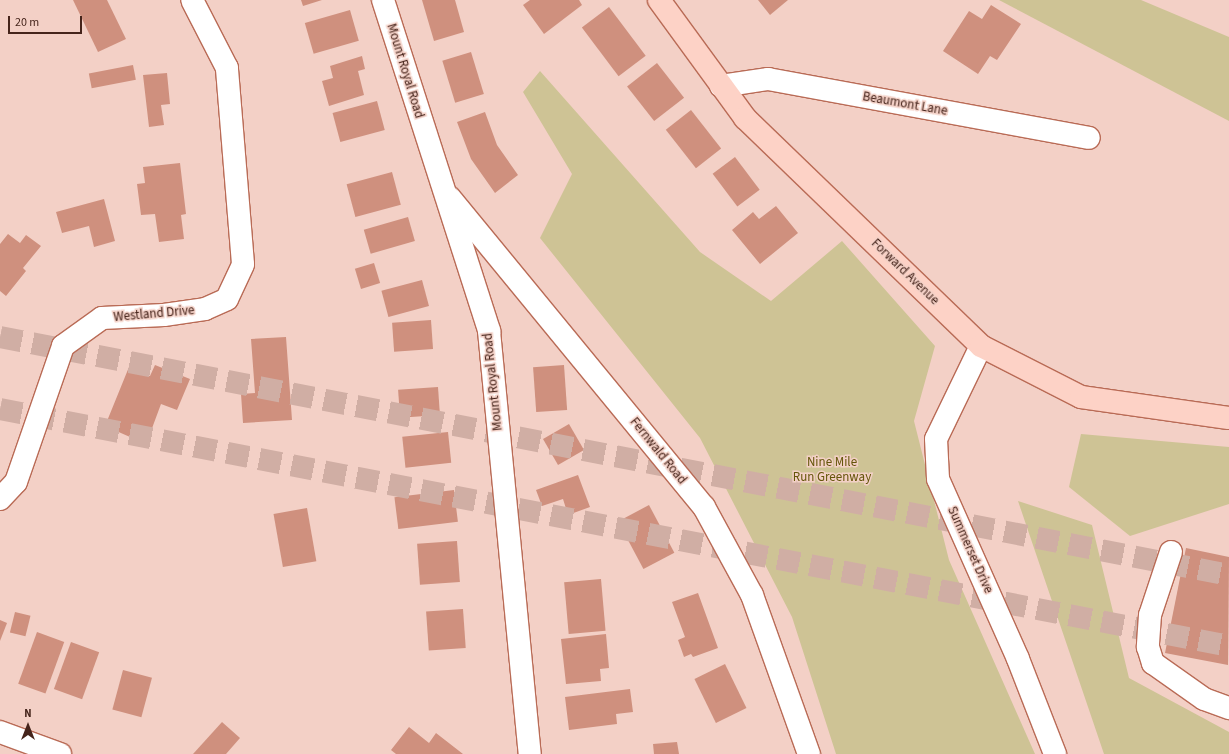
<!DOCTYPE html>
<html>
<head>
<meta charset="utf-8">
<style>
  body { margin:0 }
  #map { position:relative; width:1229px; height:754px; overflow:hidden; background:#f3d0c6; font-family:"Source Sans 3",sans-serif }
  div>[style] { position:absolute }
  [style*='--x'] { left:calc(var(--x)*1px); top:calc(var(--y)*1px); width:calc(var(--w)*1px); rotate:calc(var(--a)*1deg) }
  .green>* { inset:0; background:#cec395 }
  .building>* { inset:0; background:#cf907e; transform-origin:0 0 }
  .highway-tunnel>* { height:22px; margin-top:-11px; transform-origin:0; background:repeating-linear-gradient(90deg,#d0aea4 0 22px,transparent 0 33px) }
  .roads { filter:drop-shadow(1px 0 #b96b56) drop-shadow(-1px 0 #b96b56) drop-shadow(0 1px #b96b56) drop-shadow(0 -1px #b96b56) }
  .minor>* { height:22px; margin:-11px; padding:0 11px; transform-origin:11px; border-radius:11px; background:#fff }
  .major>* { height:22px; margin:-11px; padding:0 11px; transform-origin:11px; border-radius:11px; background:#fdd2c6 }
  span { translate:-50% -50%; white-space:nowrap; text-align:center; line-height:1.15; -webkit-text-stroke:3px #f3d0c6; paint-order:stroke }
  .street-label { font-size:13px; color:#45241b }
  .park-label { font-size:13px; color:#645509 }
  .north { position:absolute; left:8px; top:706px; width:40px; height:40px; -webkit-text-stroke:3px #f3d0c6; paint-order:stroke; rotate:0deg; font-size:11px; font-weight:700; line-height:16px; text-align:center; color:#45241b }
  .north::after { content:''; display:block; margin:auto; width:14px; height:18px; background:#45241b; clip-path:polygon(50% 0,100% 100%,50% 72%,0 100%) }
  .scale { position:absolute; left:8px; top:16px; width:74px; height:18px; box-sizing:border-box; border:2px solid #45241b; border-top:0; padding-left:5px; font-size:12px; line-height:14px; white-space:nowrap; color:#45241b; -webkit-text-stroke:3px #f3d0c6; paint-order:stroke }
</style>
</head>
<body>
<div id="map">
  <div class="green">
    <div style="clip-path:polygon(999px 0,1141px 0,1229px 37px,1229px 121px)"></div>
    <div style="clip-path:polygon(540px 71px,700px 252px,771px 301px,842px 241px,935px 346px,914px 421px,949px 560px,1035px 754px,836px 754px,792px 617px,700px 438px,540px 238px,572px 174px,523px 92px)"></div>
    <div style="clip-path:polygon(1081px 434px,1229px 447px,1229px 504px,1130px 536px,1069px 487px)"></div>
    <div style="clip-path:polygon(1018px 501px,1092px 525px,1129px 678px,1229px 732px,1229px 754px,1104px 754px)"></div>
  </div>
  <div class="building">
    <div style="clip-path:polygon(73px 0,107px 0,126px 39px,98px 52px)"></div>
    <div style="clip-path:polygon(301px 0,322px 0,303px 6px)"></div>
    <div style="clip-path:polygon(422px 0,455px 0,464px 32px,434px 41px)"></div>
    <div style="clip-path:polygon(530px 0,579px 0,582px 5px,544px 34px,523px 5px)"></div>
    <div style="clip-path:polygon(758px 0,788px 0,770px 15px)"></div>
    <div style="clip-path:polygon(991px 5px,1021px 24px,997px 60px,990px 56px,978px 74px,943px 51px,969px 11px,982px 19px)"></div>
    <div style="left:609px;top:7px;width:61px;height:34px;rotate:53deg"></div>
    <div style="left:350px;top:10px;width:32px;height:47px;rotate:74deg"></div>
    <div style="left:471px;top:52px;width:44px;height:30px;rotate:73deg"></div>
    <div style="clip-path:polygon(362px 56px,365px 69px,358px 71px,364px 95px,329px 106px,322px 81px,333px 78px,330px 66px)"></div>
    <div style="left:657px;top:63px;width:44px;height:38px;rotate:52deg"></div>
    <div style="left:133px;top:65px;width:15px;height:45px;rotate:79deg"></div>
    <div style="clip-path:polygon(167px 73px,170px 104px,161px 105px,164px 125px,149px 127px,143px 75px)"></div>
    <div style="left:377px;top:101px;width:30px;height:46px;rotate:75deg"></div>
    <div style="left:691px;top:110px;width:49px;height:32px;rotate:52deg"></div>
    <div style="clip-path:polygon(485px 112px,497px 145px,518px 175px,495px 193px,471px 159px,457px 122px)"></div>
    <div style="left:735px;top:157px;width:41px;height:28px;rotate:53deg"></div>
    <div style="clip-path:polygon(180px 163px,186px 214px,181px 215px,184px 239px,159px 242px,155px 214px,141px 215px,137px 184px,145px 183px,143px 167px)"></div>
    <div style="left:392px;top:172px;width:34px;height:47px;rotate:75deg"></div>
    <div style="clip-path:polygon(104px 199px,115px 241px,94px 247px,89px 226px,62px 233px,56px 212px)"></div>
    <div style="clip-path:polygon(776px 206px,798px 233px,760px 264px,732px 230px,753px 212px,759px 219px)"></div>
    <div style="left:408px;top:217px;width:25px;height:46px;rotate:74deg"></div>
    <div style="clip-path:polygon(8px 234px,20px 243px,26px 235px,41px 246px,23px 268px,26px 271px,6px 296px,0 291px,0 244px)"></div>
    <div style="left:374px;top:263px;width:21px;height:20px;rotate:73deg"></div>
    <div style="left:422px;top:280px;width:27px;height:42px;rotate:75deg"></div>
    <div style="left:431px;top:320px;width:29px;height:39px;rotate:86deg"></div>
    <div style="clip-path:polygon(286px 337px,292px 420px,243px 423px,241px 394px,255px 393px,251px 339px)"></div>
    <div style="clip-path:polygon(155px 365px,190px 379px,177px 410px,161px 404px,151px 431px,135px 425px,130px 437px,105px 426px,129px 367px,150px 376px)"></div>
    <div style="left:564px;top:365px;width:45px;height:31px;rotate:86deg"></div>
    <div style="left:438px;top:387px;width:28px;height:40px;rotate:86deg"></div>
    <div style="left:569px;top:424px;width:30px;height:30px;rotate:60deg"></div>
    <div style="left:448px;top:432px;width:31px;height:46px;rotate:84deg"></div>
    <div style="clip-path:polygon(578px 475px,590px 507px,568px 515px,563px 499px,542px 506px,536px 490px)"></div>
    <div style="left:454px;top:490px;width:32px;height:60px;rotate:83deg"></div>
    <div style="left:649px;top:505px;width:54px;height:35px;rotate:62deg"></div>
    <div style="left:307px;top:508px;width:54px;height:34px;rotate:80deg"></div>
    <div style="left:457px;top:541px;width:41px;height:40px;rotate:86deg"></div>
    <div style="clip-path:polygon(1186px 548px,1229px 557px,1228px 665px,1165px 653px)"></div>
    <div style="left:601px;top:579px;width:52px;height:37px;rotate:85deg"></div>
    <div style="clip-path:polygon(698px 593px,718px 648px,693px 657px,691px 654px,684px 657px,678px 640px,685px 637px,672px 602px)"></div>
    <div style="left:463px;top:609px;width:39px;height:37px;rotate:86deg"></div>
    <div style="left:15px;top:612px;width:16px;height:21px;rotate:14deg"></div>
    <div style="clip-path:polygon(0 620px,7px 623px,0 641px)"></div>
    <div style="left:37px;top:632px;width:29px;height:55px;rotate:20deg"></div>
    <div style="clip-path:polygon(606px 634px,609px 668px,600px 669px,601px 681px,566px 684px,561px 639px)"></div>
    <div style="left:71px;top:642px;width:30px;height:50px;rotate:20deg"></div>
    <div style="left:725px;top:664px;width:49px;height:34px;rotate:64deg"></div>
    <div style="left:123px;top:670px;width:30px;height:41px;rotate:15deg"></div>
    <div style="clip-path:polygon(630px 689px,633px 712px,616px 714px,617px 724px,569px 730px,565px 697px)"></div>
    <div style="clip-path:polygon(222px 722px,240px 738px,226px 754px,193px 754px)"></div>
    <div style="clip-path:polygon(409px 727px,429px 743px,436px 733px,463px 754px,396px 754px,391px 750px)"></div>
    <div style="clip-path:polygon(677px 742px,679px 754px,654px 754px,653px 744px)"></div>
  </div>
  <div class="highway-tunnel">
    <div style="--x:0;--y:337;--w:1252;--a:10.96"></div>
    <div style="--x:0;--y:409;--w:1252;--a:10.91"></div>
  </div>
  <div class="roads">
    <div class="minor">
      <div style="--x:383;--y:0;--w:348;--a:72.2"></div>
      <div style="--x:489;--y:331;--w:425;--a:84.5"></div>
      <div style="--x:721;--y:86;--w:48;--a:-8.5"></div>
      <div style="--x:768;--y:79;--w:326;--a:10.4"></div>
      <div style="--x:450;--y:198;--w:400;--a:50.6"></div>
      <div style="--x:704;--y:507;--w:100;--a:61.4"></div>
      <div style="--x:752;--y:595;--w:169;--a:70.3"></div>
      <div style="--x:981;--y:346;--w:103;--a:115.8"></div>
      <div style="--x:936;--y:439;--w:40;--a:87.1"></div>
      <div style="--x:938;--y:479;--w:197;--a:66"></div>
      <div style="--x:1018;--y:659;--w:102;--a:68.7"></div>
      <div style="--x:0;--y:499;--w:23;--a:-47"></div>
      <div style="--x:16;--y:482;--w:144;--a:-70.9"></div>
      <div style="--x:63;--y:346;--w:48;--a:-35.7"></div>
      <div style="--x:102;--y:318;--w:62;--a:-2.8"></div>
      <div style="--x:164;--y:315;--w:41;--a:-8.3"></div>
      <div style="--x:205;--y:309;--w:24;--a:-24"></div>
      <div style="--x:227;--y:299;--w:38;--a:-65"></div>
      <div style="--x:243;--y:264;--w:197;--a:-94.7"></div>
      <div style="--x:227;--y:68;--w:76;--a:-117.2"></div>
      <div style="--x:1171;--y:552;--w:66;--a:108.4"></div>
      <div style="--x:1150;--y:615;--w:32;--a:94"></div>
      <div style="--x:1148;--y:647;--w:17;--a:73"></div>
      <div style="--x:1153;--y:663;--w:62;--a:35.2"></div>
      <div style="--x:1204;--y:699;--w:27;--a:20"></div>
      <div style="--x:0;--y:732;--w:64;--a:20.1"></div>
    </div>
    <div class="major">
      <div style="--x:659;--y:0;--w:146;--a:53.9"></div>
      <div style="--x:745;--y:118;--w:328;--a:44"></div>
      <div style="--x:981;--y:346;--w:112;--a:27"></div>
      <div style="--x:1081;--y:397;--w:149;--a:8.1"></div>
    </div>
  </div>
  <div class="street-label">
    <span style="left:405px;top:71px;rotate:73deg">Mount Royal Road</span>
    <span style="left:905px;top:104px;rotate:10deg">Beaumont Lane</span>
    <span style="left:905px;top:272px;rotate:44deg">Forward Avenue</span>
    <span style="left:154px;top:314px;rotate:-5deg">Westland Drive</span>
    <span style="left:493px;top:382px;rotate:-96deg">Mount Royal Road</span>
    <span style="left:658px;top:451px;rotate:51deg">Fernwald Road</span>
    <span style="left:970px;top:550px;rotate:66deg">Summerset Drive</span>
  </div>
  <div class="park-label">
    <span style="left:832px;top:470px">Nine Mile<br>Run Greenway</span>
  </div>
  <div class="north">N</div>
  <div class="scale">20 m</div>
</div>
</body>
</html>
